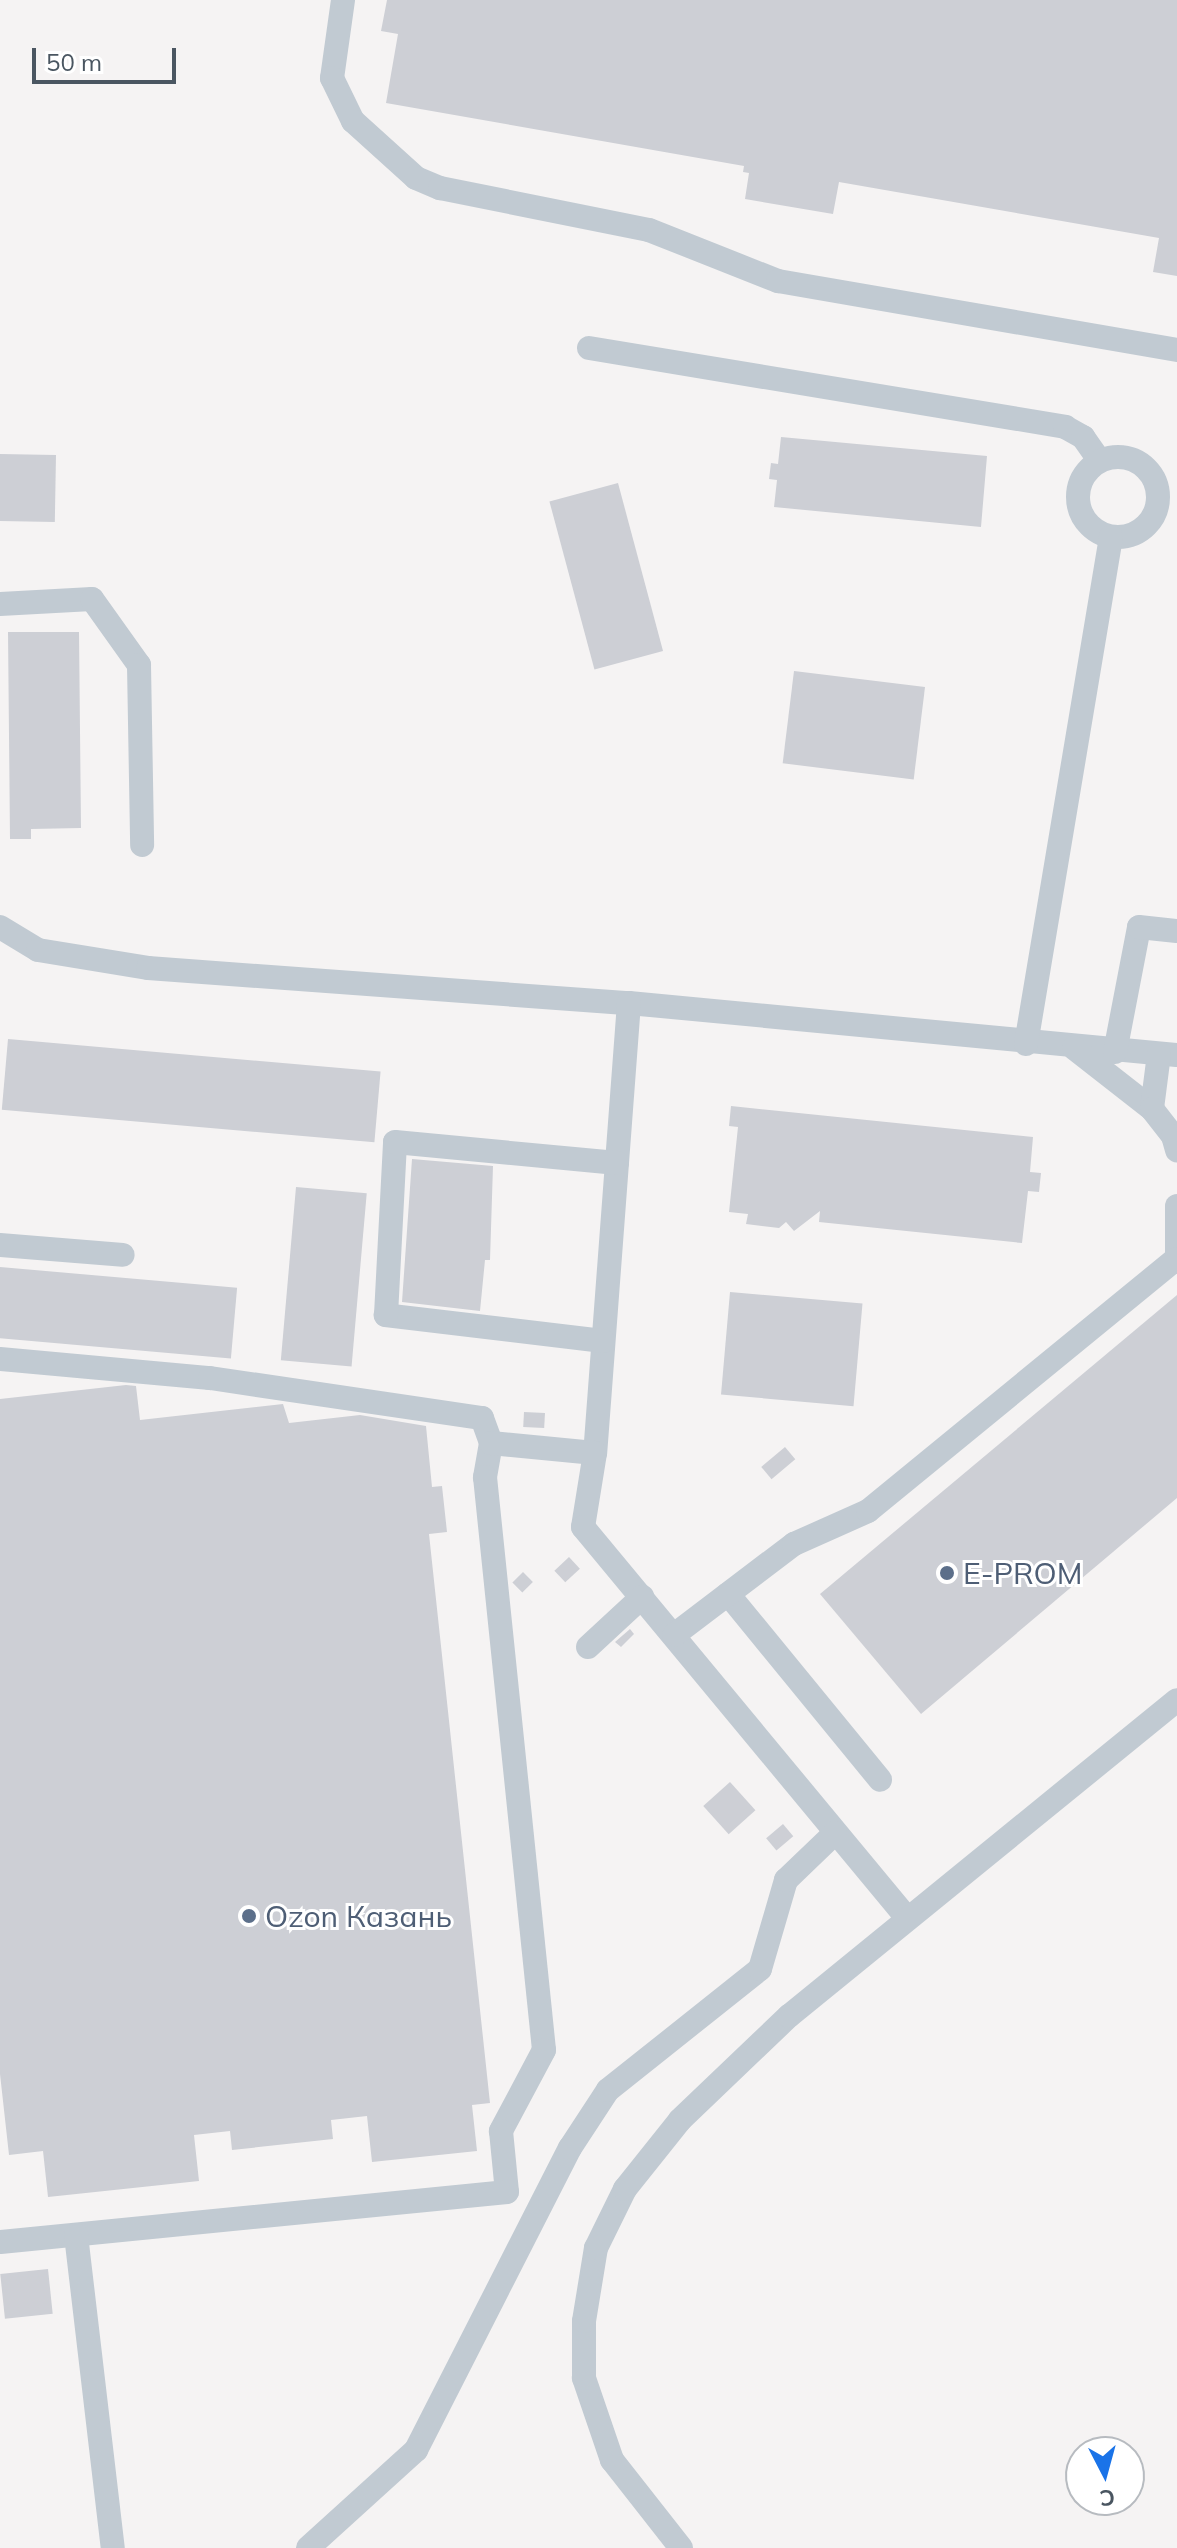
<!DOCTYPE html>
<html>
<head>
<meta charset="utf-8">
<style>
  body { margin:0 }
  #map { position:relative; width:1177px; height:2548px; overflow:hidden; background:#f5f3f3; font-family:Mulish,sans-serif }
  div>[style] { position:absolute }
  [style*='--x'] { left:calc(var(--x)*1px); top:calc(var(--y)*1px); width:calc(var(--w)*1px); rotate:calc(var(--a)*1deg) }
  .building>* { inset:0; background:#cdcfd5; transform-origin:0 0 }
  .minor>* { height:24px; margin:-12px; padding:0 12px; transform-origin:12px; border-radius:12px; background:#c1cad2 }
  .minor>.ring { margin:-12px; padding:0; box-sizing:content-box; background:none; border:24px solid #c1cad2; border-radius:50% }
  .dots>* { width:22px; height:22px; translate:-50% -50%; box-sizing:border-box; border:4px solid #fff; border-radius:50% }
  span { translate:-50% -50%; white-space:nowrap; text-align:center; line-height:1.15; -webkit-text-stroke:6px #fff; paint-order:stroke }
  .service-label { font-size:30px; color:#4e5e75 }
  .left { translate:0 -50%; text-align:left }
  .north { position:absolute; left:1065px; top:2436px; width:80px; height:80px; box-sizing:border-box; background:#fff; border:2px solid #b7bbc0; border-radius:50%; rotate:174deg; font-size:22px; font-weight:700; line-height:32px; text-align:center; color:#4a5661 }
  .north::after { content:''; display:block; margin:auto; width:28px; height:36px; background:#1a73e8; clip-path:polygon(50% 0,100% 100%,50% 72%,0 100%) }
  .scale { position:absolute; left:32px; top:48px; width:144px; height:36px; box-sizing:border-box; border:4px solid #4a5661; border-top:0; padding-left:10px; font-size:24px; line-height:28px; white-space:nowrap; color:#4a5661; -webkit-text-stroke:6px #fff; paint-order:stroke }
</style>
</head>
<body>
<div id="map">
  <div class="building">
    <div style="clip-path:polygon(387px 0,1177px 0,1177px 276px,1153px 272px,1159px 238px,839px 182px,833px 214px,745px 199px,749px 173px,743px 172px,744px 166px,386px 103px,398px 34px,381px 31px)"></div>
    <div style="clip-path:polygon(781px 437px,987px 456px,981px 527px,774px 507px,777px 480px,769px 479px,771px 463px,778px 464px)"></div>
    <div style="left:0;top:454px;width:56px;height:67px;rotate:1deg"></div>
    <div style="left:618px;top:483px;width:174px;height:71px;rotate:75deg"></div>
    <div style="clip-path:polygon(8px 632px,79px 632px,81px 828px,31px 829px,31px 839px,10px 839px)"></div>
    <div style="left:794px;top:671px;width:132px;height:93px;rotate:7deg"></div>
    <div style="left:8px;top:1039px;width:374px;height:71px;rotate:5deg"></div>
    <div style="clip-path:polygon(731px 1106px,1033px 1137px,1030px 1172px,1041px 1173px,1039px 1192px,1028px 1191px,1022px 1243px,819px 1222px,820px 1211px,794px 1231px,786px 1222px,779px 1228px,746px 1224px,748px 1214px,729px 1212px,738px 1127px,729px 1126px)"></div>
    <div style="clip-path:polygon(412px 1159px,493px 1166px,490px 1260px,485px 1260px,480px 1311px,402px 1302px)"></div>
    <div style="left:296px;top:1187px;width:71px;height:174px;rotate:5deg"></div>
    <div style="left:0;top:1267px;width:238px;height:71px;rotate:5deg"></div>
    <div style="left:730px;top:1292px;width:133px;height:103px;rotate:5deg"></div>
    <div style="clip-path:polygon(1177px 1295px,1177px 1498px,921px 1714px,820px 1594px)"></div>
    <div style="clip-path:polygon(126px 1385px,136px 1386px,140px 1420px,283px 1404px,289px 1423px,360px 1415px,426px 1426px,432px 1487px,442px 1486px,447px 1532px,429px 1534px,490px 2103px,472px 2105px,477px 2151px,372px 2162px,367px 2116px,331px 2120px,333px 2139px,232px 2150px,230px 2131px,194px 2135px,199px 2181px,48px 2197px,43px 2151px,9px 2155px,0 2074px,0 1399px)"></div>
    <div style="left:524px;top:1412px;width:21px;height:15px;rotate:3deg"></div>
    <div style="left:785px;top:1447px;width:16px;height:31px;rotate:50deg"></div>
    <div style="left:569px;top:1557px;width:16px;height:20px;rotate:47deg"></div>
    <div style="left:523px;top:1572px;width:14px;height:15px;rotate:45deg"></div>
    <div style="clip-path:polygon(630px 1629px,634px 1634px,621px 1647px,615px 1642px)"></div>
    <div style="left:730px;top:1782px;width:38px;height:36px;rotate:48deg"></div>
    <div style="left:783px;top:1824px;width:16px;height:22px;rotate:50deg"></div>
    <div style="left:48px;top:2269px;width:45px;height:48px;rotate:84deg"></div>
  </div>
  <div class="minor">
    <div style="--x:343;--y:0;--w:79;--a:98"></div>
    <div style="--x:332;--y:78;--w:48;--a:64"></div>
    <div style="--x:353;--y:121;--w:85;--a:42.1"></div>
    <div style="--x:416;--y:178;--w:26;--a:23"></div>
    <div style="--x:440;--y:188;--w:213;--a:11.4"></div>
    <div style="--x:649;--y:230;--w:139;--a:21.6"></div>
    <div style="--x:778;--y:281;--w:405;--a:9.8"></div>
    <div style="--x:589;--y:348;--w:483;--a:9.4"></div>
    <div style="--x:1065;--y:427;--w:21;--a:29"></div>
    <div style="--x:1083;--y:437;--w:29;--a:55"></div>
    <div class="ring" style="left:1078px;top:457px;width:56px;height:56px"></div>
    <div style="--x:0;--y:604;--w:92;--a:-3.1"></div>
    <div style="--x:92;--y:599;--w:81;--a:54.5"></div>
    <div style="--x:139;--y:665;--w:180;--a:89"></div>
    <div style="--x:0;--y:927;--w:44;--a:31.2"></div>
    <div style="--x:38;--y:950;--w:111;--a:9.3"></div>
    <div style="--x:148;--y:968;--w:482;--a:4.2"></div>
    <div style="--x:629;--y:1003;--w:550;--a:5.42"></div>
    <div style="--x:629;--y:1003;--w:451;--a:94.3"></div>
    <div style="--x:595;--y:1453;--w:75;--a:99.2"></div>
    <div style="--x:583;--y:1527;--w:508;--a:50.35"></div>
    <div style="--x:1026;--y:1044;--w:514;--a:-80.48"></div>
    <div style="--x:1074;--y:1048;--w:99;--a:38"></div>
    <div style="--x:1115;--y:1052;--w:127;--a:-79.1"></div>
    <div style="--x:1139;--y:927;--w:38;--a:6"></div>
    <div style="--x:1159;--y:1054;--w:55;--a:97.3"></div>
    <div style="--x:1152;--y:1109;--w:34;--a:52"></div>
    <div style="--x:1173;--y:1136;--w:15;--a:74"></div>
    <div style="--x:1177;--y:1206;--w:56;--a:90"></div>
    <div style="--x:0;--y:1245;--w:123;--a:4.6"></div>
    <div style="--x:603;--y:1341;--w:219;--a:-173.2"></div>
    <div style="--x:386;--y:1315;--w:173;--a:-87"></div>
    <div style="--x:395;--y:1142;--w:223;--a:5.4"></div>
    <div style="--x:0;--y:1359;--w:211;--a:5.2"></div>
    <div style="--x:210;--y:1378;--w:275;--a:8.4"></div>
    <div style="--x:482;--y:1418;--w:27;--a:70"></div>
    <div style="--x:491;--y:1443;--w:35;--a:100"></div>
    <div style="--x:485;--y:1477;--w:576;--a:84.12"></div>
    <div style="--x:544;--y:2050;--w:92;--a:118"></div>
    <div style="--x:501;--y:2131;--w:61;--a:84.4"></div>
    <div style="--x:507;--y:2192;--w:509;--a:174.37"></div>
    <div style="--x:491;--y:1443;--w:104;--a:5.5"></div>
    <div style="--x:728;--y:1594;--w:240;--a:50.7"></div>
    <div style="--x:674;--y:1635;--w:151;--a:-37.2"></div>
    <div style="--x:794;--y:1544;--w:81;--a:-24"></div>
    <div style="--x:868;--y:1511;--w:397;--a:-39.3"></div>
    <div style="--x:588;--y:1647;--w:74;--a:-42.8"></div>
    <div style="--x:76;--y:2235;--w:315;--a:83.3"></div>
    <div style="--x:308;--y:2548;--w:146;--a:-42.2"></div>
    <div style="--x:416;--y:2450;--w:339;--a:-63"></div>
    <div style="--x:570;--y:2148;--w:69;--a:-56.8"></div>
    <div style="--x:608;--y:2090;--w:194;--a:-38.5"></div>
    <div style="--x:760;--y:1969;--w:93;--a:-73.7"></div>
    <div style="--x:786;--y:1880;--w:68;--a:-43.8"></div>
    <div style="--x:681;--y:2548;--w:112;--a:-128.1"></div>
    <div style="--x:612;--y:2460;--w:87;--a:-108.9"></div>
    <div style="--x:584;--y:2378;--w:57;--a:-90"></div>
    <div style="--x:584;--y:2321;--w:74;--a:-80.7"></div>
    <div style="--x:596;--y:2248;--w:66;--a:-63.8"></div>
    <div style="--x:625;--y:2189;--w:88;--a:-51.4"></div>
    <div style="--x:680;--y:2120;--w:151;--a:-43.7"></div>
    <div style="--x:789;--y:2016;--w:500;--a:-39.16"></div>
  </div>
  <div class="dots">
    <div style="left:947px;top:1573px;background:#5c6f8a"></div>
    <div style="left:249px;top:1916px;background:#5c6f8a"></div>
  </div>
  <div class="service-label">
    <span class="left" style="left:963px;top:1573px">E-PROM</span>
    <span class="left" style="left:265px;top:1916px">Ozon Казань</span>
  </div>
  <div class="north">С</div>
  <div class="scale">50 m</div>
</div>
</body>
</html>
